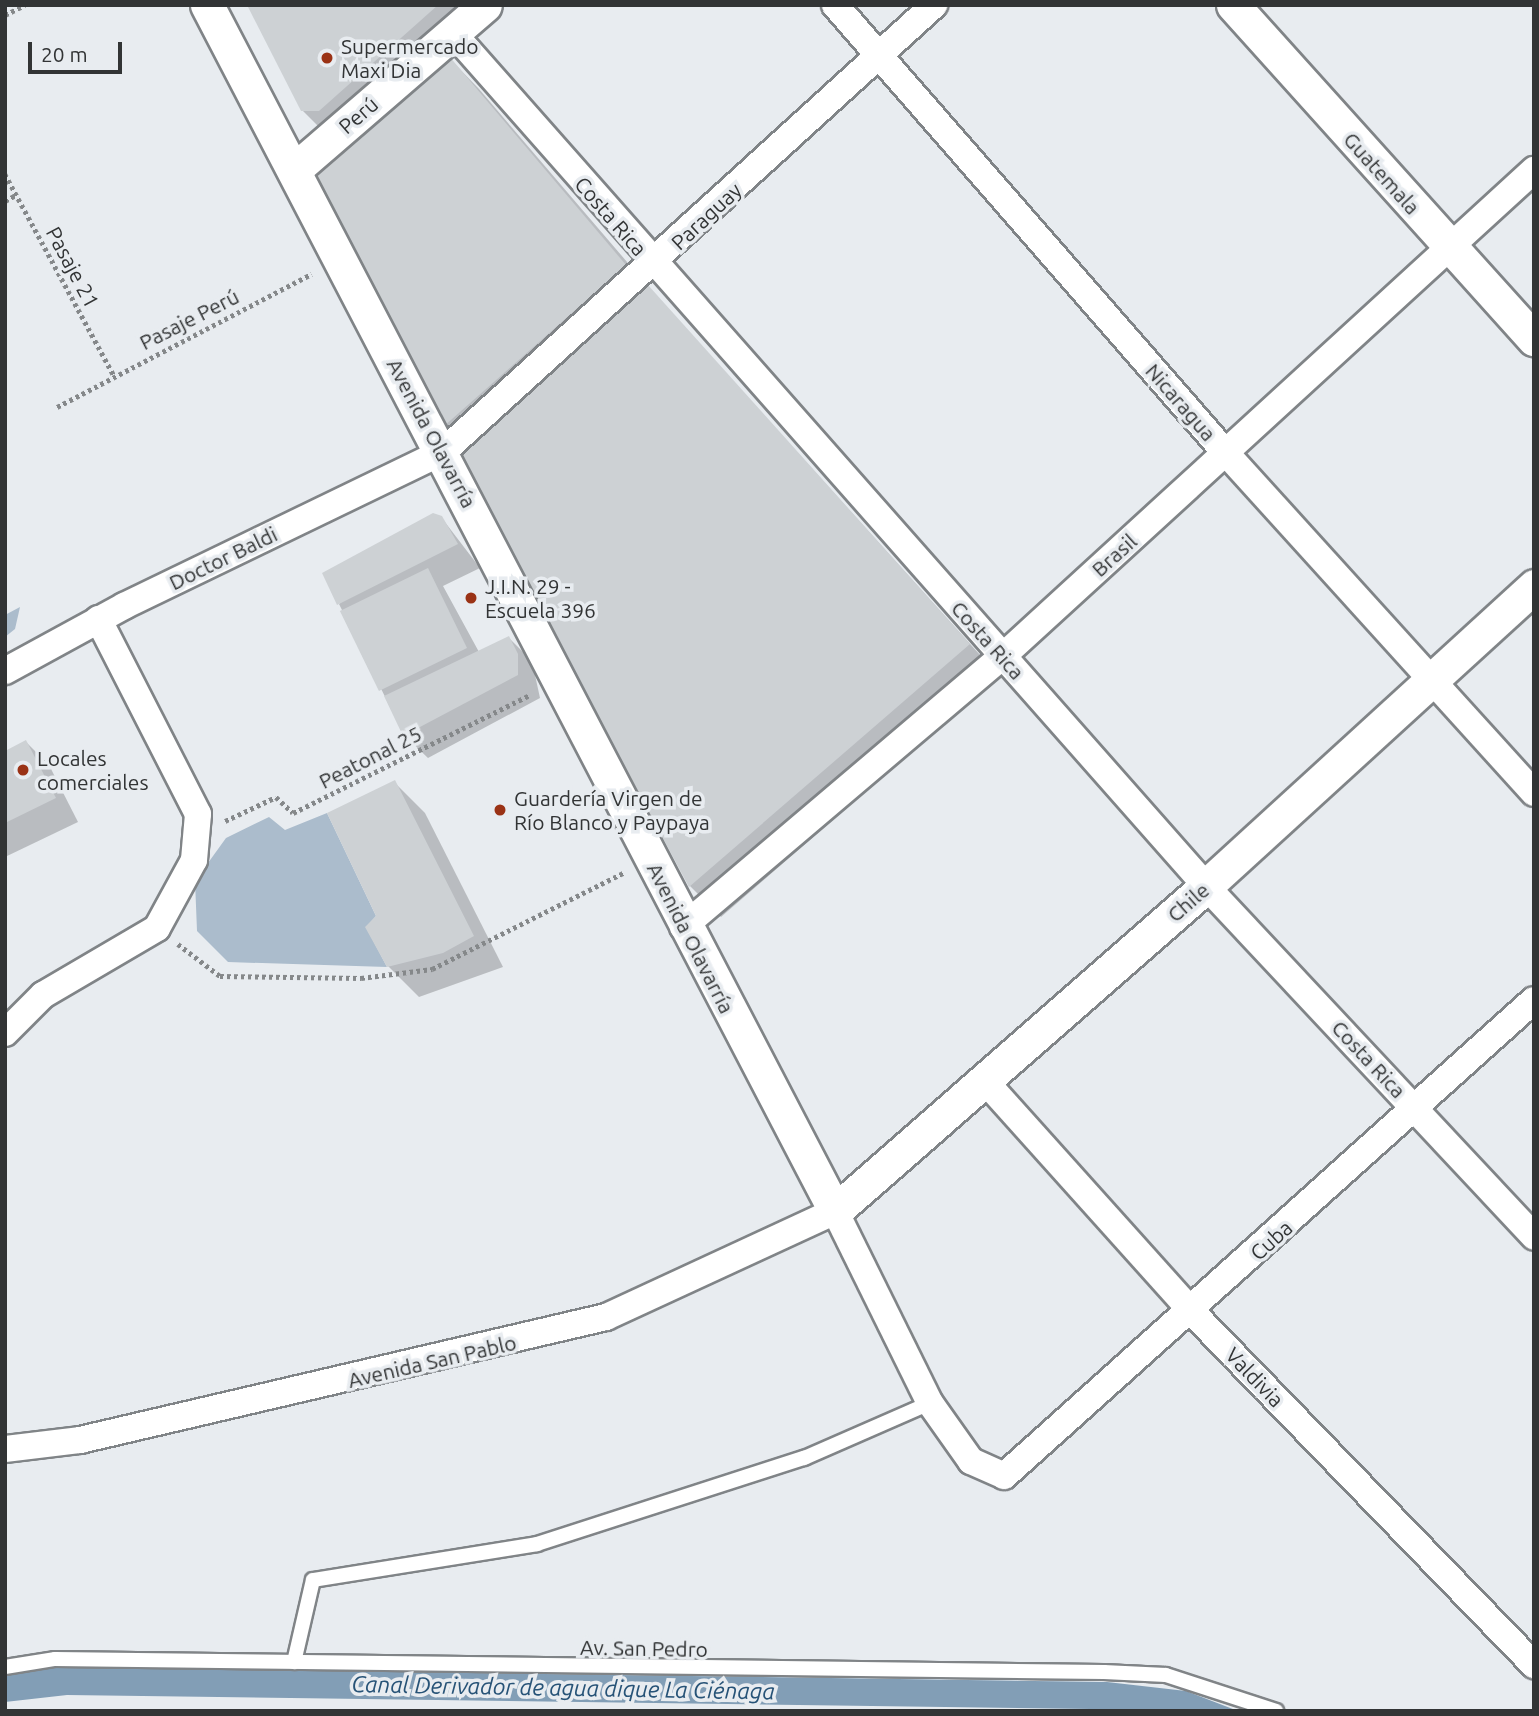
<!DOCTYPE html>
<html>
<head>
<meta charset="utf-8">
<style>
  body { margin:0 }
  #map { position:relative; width:1539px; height:1716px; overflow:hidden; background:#e8ecf0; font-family:Ubuntu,sans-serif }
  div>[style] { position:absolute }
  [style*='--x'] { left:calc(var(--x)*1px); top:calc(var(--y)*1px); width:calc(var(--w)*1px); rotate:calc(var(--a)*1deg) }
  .green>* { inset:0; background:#abbccc }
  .water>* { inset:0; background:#829eb6 }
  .shadow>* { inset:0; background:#0003 }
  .building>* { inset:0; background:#cdd1d4; transform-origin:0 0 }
  .path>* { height:4.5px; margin-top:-2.25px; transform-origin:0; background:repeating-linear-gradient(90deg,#85888a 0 3.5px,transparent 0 7px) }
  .roads { filter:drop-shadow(2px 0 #808487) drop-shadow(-2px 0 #808487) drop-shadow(0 2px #808487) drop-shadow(0 -2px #808487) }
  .service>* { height:14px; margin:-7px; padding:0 7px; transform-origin:7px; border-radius:7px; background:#fff }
  .minor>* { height:26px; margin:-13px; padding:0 13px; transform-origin:13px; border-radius:13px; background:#fff }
  .tertiary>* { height:33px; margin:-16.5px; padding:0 16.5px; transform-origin:16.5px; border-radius:16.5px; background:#fff }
  .dots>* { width:19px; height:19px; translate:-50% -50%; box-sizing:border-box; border:4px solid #e8ecf0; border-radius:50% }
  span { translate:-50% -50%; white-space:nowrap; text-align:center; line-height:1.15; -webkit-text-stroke:7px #e8ecf0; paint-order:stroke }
  .poi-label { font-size:21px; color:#323435 }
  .left { translate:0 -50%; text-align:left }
  .street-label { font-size:21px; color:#323435 }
  .water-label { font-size:23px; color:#275377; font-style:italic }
  .frame { position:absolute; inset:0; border:7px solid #323435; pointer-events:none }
  .scale { position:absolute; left:28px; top:42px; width:94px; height:32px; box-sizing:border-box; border:4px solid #323435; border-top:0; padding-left:9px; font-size:21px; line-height:24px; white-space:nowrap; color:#323435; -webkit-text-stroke:5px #e8ecf0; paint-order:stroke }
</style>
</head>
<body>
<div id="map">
  <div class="green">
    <div style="clip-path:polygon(20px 607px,15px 629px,5px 637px,5px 615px)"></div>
    <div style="clip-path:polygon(327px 813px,376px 916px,366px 927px,387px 967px,228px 962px,197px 931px,195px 881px,226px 838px,269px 817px,285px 830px)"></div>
  </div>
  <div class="water">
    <div style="clip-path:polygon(64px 1667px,1107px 1682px,1186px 1691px,1238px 1711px,67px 1695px,5px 1702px,5px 1671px)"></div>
  </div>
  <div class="shadow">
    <div style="clip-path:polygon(249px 5px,503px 5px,437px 64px,449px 58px,479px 89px,651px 290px,999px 676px,721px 917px,690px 886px,460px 454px,467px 448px,444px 426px,333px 141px,302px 110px)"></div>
    <div style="clip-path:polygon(441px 517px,480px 568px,443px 586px,479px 652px,509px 638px,532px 661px,540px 698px,428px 758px,404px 735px,339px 604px)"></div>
    <div style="clip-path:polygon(26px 742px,49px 765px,78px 822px,5px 857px,5px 752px)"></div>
    <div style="clip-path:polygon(394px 782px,425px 813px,503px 967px,419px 997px,388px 966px,378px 916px)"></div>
  </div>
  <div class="building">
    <div style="clip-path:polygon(247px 5px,438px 5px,319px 111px,301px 111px)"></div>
    <div style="clip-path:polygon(449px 56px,626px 265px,443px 427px,309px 175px)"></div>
    <div style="clip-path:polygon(648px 285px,970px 644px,689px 887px,458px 454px)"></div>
    <div style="clip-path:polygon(433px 513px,442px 516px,458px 544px,337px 605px,322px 573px)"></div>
    <div style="left:428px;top:568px;width:89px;height:98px;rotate:64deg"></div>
    <div style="clip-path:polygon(509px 636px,518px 654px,518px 675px,403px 736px,384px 696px)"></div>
    <div style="clip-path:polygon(26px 740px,56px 798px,5px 823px,5px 751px)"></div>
    <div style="clip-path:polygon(395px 780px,474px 936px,443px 953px,387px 967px,365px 927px,376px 916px,327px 813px)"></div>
  </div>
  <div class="path">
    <div style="--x:5;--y:15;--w:22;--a:-27"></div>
    <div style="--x:5;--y:174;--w:230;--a:61.6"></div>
    <div style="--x:5;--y:201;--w:13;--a:-29"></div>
    <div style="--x:57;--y:407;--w:287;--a:-27.6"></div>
    <div style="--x:225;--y:821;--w:56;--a:-25.2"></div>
    <div style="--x:276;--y:797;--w:23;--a:43"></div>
    <div style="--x:293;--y:813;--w:265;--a:-26.5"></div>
    <div style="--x:178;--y:944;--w:53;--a:37.3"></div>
    <div style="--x:220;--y:976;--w:141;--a:0.8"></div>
    <div style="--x:361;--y:978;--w:72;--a:-7.2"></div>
    <div style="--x:432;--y:969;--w:216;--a:-26.7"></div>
  </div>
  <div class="roads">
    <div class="service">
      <div style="--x:294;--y:1662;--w:84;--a:-77"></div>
      <div style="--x:313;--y:1580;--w:227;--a:-9.1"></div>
      <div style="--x:537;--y:1544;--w:281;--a:-17.9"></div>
      <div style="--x:804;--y:1458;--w:137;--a:-23.6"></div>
      <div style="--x:5;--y:1667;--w:51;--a:-9.1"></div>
      <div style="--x:55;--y:1659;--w:1049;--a:0.71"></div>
      <div style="--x:1104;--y:1672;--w:62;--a:2.8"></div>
      <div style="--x:1166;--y:1675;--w:116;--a:18.1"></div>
    </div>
    <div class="minor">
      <div style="--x:835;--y:5;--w:593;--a:48.9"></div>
      <div style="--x:1225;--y:452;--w:460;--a:47.8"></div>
      <div style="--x:453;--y:33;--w:1138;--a:48.56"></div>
      <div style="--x:1206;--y:886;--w:480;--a:46.9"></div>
      <div style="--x:5;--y:671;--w:136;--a:-28.6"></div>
      <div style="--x:124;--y:606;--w:356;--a:-25.8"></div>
      <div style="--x:444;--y:451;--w:663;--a:-42.31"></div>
      <div style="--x:683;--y:927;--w:419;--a:-40.3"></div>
      <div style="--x:1003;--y:656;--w:720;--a:-42.47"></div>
      <div style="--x:5;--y:1033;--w:54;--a:-45"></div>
      <div style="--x:43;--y:995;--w:132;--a:-30.4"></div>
      <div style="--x:157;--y:928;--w:77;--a:-61.4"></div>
      <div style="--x:194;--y:860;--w:46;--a:-85"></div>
      <div style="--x:198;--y:814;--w:219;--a:-117.1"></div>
      <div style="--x:985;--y:1081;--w:310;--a:48.1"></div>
      <div style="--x:1192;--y:1312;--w:492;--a:45.9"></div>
      <div style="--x:5;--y:1449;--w:76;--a:-6.8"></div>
      <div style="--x:80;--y:1440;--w:540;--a:-13.16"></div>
      <div style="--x:606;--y:1317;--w:252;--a:-24.8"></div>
      <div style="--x:835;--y:1211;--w:214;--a:63.7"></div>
      <div style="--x:930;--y:1403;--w:71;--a:54.7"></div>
      <div style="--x:971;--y:1461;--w:36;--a:24"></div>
      <div style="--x:1004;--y:1476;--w:712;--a:-41.93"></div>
    </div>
    <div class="tertiary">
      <div style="--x:207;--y:5;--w:1360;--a:62.49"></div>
      <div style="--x:835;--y:1211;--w:493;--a:-41.2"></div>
      <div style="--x:1206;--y:886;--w:445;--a:-42.4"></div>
      <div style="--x:1233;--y:5;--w:450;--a:48"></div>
      <div style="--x:294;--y:170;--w:252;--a:-40.8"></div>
    </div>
  </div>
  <div class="dots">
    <div style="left:327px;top:58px;background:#9a3215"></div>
    <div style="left:471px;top:598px;background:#9a3215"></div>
    <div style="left:23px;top:770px;background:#9a3215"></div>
    <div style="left:500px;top:810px;background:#9a3215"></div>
  </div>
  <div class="poi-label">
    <span class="left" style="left:341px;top:58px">Supermercado<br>Maxi Dia</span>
    <span class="left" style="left:485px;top:598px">J.I.N. 29 -<br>Escuela 396</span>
    <span class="left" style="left:37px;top:770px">Locales<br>comerciales</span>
    <span class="left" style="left:514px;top:810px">Guardería Virgen de<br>Río Blanco y Paypaya</span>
  </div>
  <div class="street-label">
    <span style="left:358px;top:115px;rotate:-41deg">Perú</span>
    <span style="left:1382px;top:173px;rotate:48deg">Guatemala</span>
    <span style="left:611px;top:216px;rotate:49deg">Costa Rica</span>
    <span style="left:706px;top:216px;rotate:-43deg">Paraguay</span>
    <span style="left:73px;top:267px;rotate:62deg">Pasaje 21</span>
    <span style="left:189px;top:319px;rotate:-27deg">Pasaje Perú</span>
    <span style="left:1181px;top:402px;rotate:49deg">Nicaragua</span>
    <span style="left:432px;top:433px;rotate:62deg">Avenida Olavarría</span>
    <span style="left:1114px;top:555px;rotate:-42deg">Brasil</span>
    <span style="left:223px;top:558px;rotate:-26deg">Doctor Baldi</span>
    <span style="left:988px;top:640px;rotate:48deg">Costa Rica</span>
    <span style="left:370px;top:757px;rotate:-27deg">Peatonal 25</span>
    <span style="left:1188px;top:902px;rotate:-41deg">Chile</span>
    <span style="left:691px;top:938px;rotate:63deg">Avenida Olavarría</span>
    <span style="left:1369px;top:1059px;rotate:47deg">Costa Rica</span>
    <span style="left:1271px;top:1240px;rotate:-42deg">Cuba</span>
    <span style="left:432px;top:1361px;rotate:-13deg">Avenida San Pablo</span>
    <span style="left:1255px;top:1377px;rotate:46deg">Valdivia</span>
    <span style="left:644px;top:1648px;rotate:1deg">Av. San Pedro</span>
  </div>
  <div class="water-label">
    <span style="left:563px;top:1688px;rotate:1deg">Canal Derivador de agua dique La Ciénaga</span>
  </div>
  <div class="frame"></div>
  <div class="scale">20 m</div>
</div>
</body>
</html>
